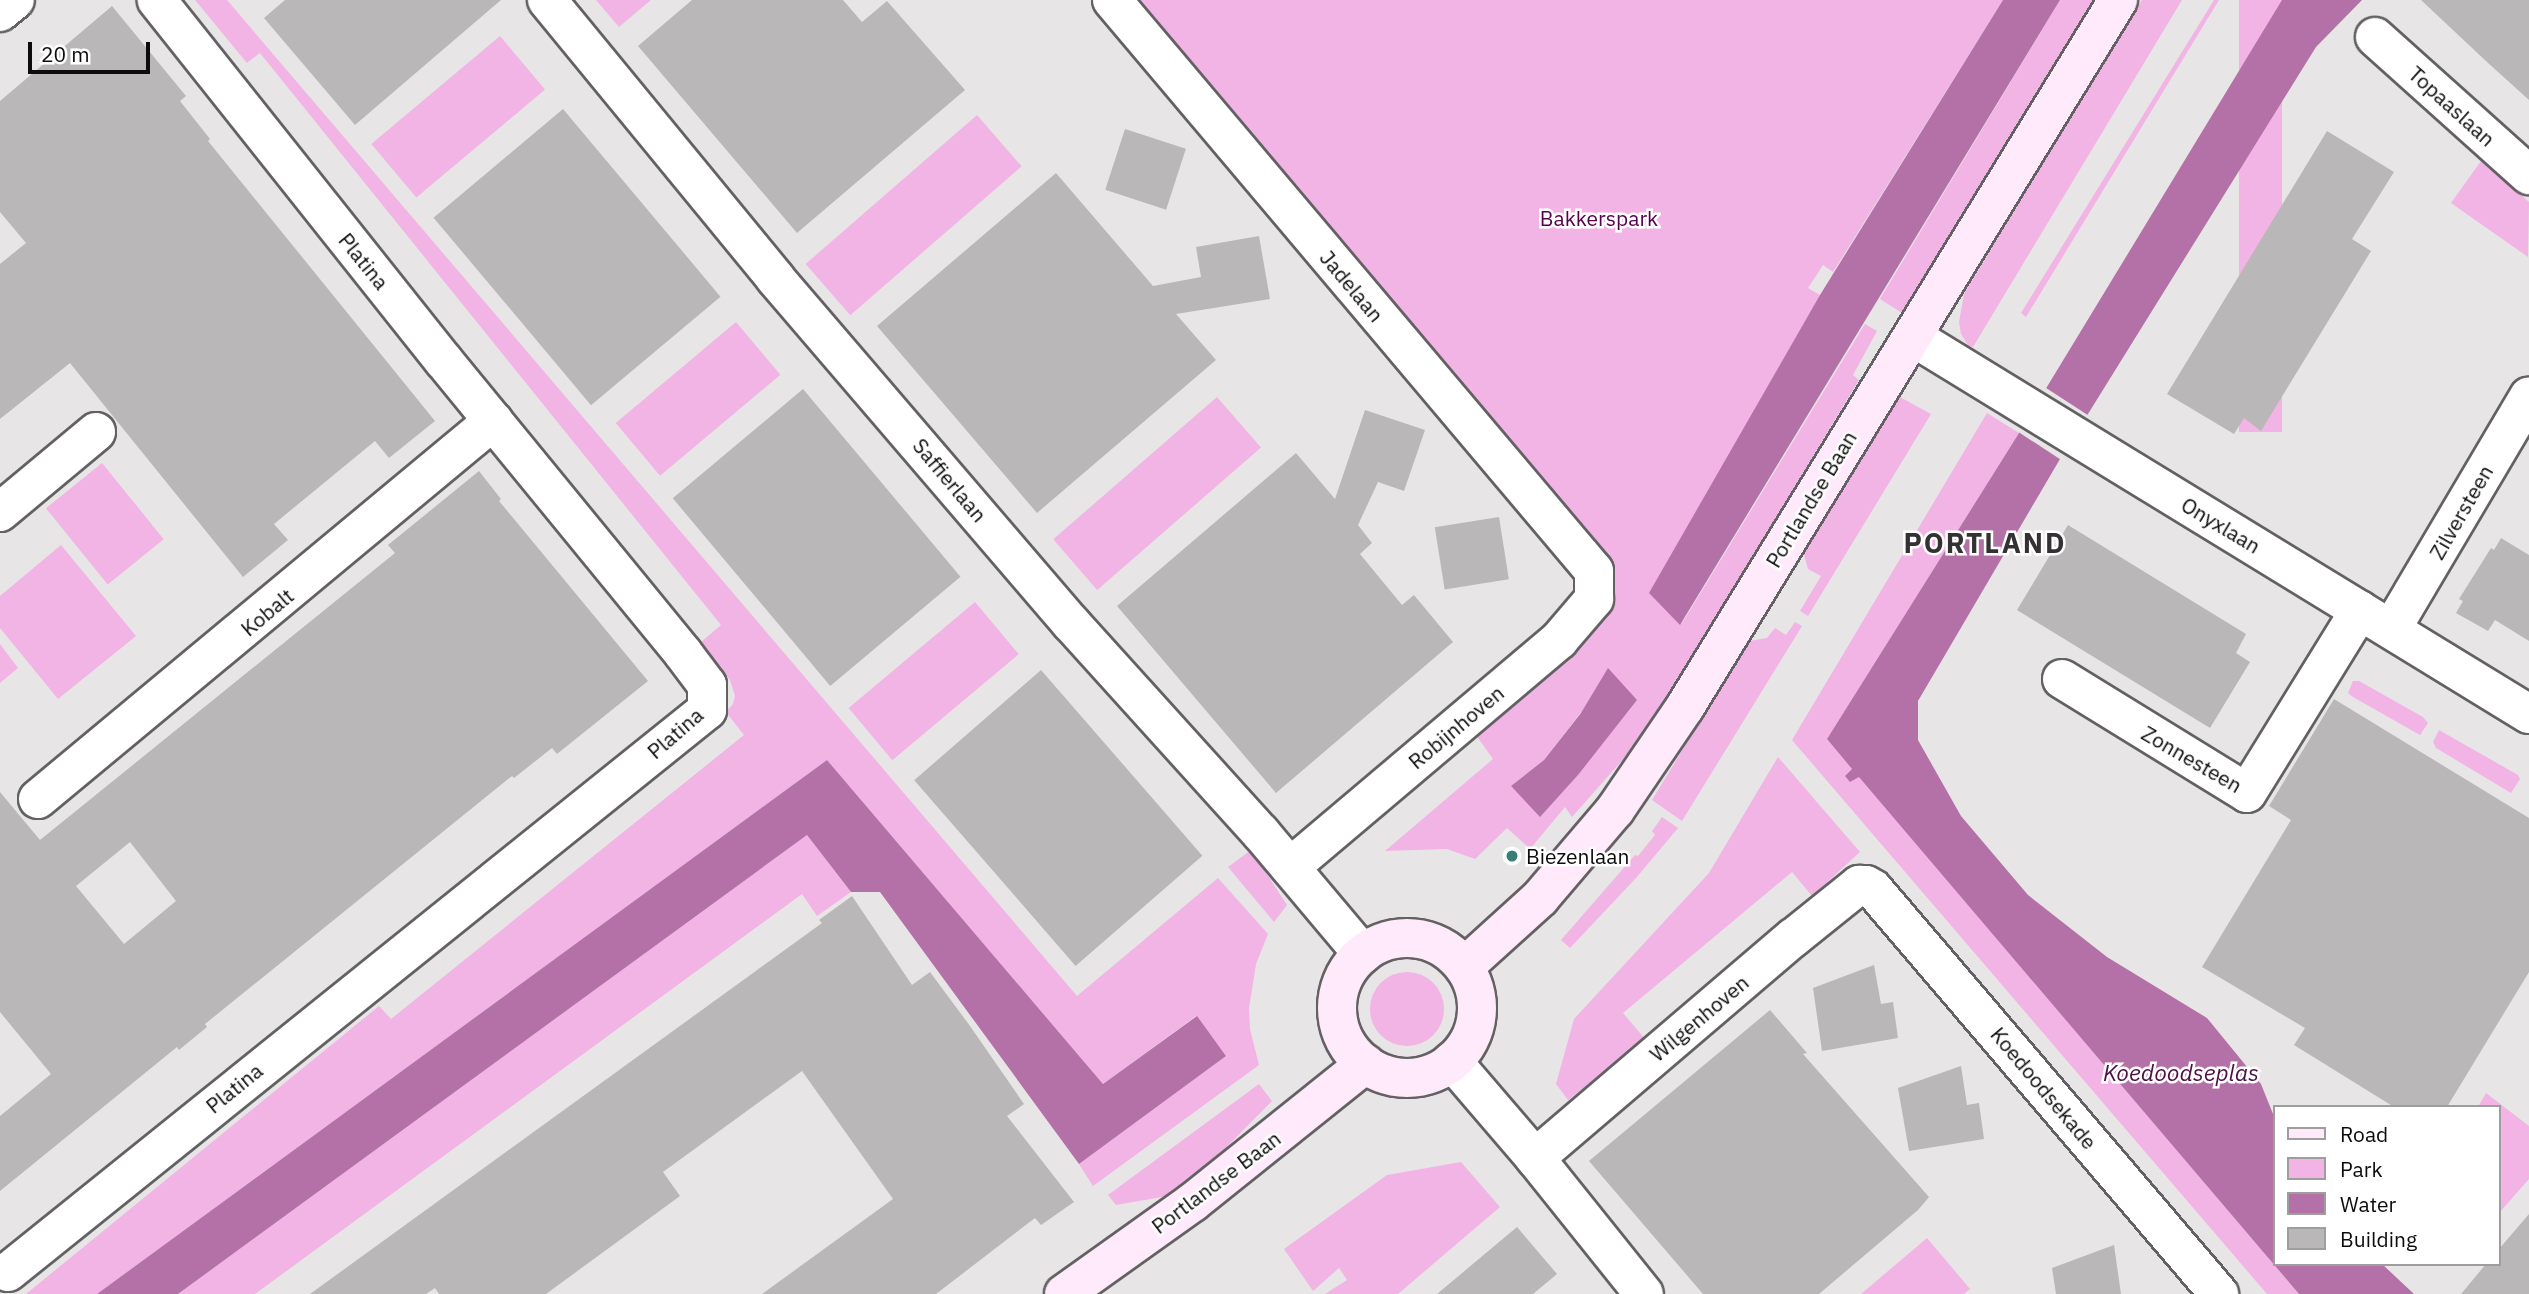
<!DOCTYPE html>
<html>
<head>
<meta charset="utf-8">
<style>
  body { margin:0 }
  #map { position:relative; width:2529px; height:1294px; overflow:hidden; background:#e8e5e7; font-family:"IBM Plex Sans",sans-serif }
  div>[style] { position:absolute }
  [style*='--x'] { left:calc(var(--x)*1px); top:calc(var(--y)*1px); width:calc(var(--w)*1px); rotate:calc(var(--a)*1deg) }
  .green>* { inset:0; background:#f2b3e5; transform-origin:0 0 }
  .round { border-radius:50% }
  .water>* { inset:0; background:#b471a8 }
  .pier>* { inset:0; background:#e8e5e7; transform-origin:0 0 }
  .building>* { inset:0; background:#bab7b9; transform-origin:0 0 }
  .roads { filter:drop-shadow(2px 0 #636163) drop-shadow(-2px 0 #636163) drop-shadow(0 2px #636163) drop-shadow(0 -2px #636163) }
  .street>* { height:38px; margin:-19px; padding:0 19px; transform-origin:19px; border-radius:19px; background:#fff }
  .secondary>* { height:38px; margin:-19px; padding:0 19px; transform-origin:19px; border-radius:19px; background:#ffeafb }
  .secondary>.ring { margin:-19px; padding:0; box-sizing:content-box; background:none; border:38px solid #ffeafb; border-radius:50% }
  .dots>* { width:19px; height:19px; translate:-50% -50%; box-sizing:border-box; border:4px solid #fff; border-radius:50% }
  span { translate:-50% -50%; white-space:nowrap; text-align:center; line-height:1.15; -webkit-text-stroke:5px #fff; paint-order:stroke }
  .street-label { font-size:21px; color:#0d0c0c }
  .park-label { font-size:21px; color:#55004d }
  .poi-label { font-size:21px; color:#0d0c0c }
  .left { translate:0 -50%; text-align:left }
  .water-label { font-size:23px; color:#4d0f45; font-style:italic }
  .district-label { font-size:28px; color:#333133; font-weight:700; letter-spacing:2px }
  .legend { position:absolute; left:2273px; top:1105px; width:228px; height:161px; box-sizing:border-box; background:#fff; border:2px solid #9e9e9e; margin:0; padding:9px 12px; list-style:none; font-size:21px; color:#0d0c0c }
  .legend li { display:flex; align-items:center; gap:14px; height:35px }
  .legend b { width:35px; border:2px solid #9e9e9e }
  .scale { position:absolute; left:28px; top:42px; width:122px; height:32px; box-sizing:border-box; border:4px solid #0d0c0c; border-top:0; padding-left:9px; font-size:21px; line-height:24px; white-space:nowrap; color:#0d0c0c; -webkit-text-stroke:5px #fff; paint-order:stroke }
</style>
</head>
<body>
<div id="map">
  <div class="green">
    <div style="clip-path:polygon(195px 0,227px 0,1077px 996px,1218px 878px,1268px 934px,1256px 964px,1249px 1008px,1250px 1029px,1259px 1065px,1093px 1186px,1079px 1164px,1226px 1056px,1196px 1016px,1103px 1084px,827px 760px,97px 1294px,26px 1294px,379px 1006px,391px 1019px,744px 735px,726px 712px,733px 704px,735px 696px,730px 680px,700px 643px,721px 625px,260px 53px,247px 63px)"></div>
    <div style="clip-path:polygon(596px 0,651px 0,619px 27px)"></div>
    <div style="clip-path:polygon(evenodd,1140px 0,2003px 0,1833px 272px,1823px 265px,1808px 288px,1820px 295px,1681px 625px,1865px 324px,1877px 331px,1853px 375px,1859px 380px,1681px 675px,1633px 748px,1572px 817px,1565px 807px,1530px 849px,1507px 828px,1475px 859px,1447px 849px,1385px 851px,1493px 759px,1473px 731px,1608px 616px,1609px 568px,1140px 0,1581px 712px,1578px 775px,1540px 816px,1511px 786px,1544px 760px,1581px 712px)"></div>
    <div style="clip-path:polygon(2060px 0,2096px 0,1906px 311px,1902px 313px,1880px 299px)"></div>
    <div style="clip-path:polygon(2142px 0,2182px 0,1973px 347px,1968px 345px,1961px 334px,1959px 322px,1964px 294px)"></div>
    <div style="clip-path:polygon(2214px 0,2219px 0,2026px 317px,2021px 313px)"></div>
    <div style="left:2239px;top:0;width:43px;height:432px"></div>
    <div style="left:500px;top:36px;width:70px;height:168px;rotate:50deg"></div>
    <div style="left:977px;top:115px;width:68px;height:227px;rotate:49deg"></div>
    <div style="clip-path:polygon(2481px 161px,2529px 202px,2528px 257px,2451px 203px)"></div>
    <div style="left:736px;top:322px;width:69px;height:157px;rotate:50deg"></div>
    <div style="clip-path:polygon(1898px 396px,1931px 414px,1808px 616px,1800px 611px,1821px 576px,1808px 569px,1803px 551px)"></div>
    <div style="left:1217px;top:397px;width:67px;height:217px;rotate:49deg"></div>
    <div style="clip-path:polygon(1987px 413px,2019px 433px,1827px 739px,1852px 769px,1850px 782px,1859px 776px,2299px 1294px,2267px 1294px,1792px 740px)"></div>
    <div style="left:102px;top:463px;width:98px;height:72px;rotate:51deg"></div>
    <div style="clip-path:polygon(61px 545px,136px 636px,58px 699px,0 628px,0 596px)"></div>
    <div style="left:975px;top:602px;width:68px;height:165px;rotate:50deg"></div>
    <div style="clip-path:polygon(1795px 622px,1802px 626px,1682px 821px,1652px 800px,1749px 641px,1767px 638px,1775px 628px,1786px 635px)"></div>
    <div style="clip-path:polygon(0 644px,18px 668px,0 683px)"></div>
    <div style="clip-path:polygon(2353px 681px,2359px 681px,2423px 717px,2428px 723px,2420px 735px,2353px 697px,2348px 693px)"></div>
    <div style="clip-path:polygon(2439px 730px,2518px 775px,2520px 779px,2511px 793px,2436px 748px,2433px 742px)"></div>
    <div style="clip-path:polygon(1778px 757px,1860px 852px,1812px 896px,1792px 872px,1623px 1013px,1646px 1040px,1568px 1100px,1556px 1084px,1574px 1019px,1709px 873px)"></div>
    <div style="clip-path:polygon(1662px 817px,1678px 828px,1636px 878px,1570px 948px,1561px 940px,1635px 855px,1638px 856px,1655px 835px,1652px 831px)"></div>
    <div style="clip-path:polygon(807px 835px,851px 892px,817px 916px,802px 894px,255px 1294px,178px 1294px)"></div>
    <div style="clip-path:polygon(1251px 850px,1287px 905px,1274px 922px,1228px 867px)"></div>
    <div class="round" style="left:1370px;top:972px;width:74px;height:74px"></div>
    <div style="clip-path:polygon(1259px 1084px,1272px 1101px,1196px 1178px,1173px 1195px,1116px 1205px,1108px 1195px)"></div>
    <div style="clip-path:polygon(2486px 1093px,2529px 1126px,2529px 1179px,2499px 1213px,2499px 1107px,2478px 1107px)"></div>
    <div style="clip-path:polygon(1461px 1162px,1500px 1207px,1398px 1294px,1325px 1294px,1347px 1280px,1339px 1268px,1313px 1291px,1284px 1249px,1387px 1175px)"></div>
    <div style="clip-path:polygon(1927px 1238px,1970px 1289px,1964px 1294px,1861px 1294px)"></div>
  </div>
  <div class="water">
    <div style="clip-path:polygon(2003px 0,2060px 0,1680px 625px,1649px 593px,1820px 295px)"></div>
    <div style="clip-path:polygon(2282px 0,2362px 0,2316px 47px,2060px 459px,1918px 701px,1918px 740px,1961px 816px,2028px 895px,2107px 957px,2207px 1018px,2261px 1084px,2275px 1119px,2275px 1264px,2382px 1264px,2414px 1294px,2299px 1294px,1859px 777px,1850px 782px,1845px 776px,1852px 769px,1827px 739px,2019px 433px)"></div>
    <div style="clip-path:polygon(1608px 668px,1637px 700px,1578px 775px,1540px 817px,1511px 786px,1544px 760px,1581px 713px)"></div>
    <div style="clip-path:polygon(827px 760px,1103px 1084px,1197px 1016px,1226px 1056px,1079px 1164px,880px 892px,851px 892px,807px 835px,178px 1294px,97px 1294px)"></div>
  </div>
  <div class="pier">
    <div style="left:2043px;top:386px;width:57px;height:52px;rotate:33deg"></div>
  </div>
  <div class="building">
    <div style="clip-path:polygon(285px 0,501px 0,355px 125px,264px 18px)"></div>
    <div style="clip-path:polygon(692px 0,843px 0,862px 22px,887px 1px,965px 90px,797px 233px,638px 46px)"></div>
    <div style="clip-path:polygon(2421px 0,2529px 0,2529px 100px,2487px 62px)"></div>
    <div style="clip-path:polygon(112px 6px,186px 96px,180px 101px,210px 139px,208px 141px,435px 421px,389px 458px,375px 441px,274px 524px,288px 540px,243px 577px,70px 363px,0 419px,0 264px,26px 243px,0 212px,0 101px)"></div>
    <div style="left:563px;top:109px;width:245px;height:169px;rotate:50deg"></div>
    <div style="left:1125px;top:129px;width:64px;height:64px;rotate:18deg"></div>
    <div style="clip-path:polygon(2327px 131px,2394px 172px,2352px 239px,2371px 251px,2261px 431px,2244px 418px,2234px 434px,2167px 394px)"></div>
    <div style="clip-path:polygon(1056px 173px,1153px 286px,1201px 277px,1196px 247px,1259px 236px,1270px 299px,1176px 314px,1216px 360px,1037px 513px,877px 326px)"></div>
    <div style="left:803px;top:389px;width:245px;height:170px;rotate:50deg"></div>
    <div style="clip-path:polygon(1365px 410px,1425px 430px,1404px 491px,1378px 482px,1358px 525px,1372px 543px,1360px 554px,1402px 605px,1414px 595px,1453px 642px,1276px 793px,1117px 606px,1296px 453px,1335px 499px)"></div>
    <div style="clip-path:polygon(evenodd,479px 471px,501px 499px,499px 501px,648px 681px,557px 754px,552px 748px,514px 778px,512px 776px,205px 1024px,207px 1027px,179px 1050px,177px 1047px,0 1191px,0 1116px,51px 1074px,0 1012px,0 792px,40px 840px,395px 553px,388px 545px,479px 471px,130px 842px,176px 901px,124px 944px,76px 886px,130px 842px)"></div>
    <div style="left:1499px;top:517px;width:63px;height:65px;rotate:81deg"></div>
    <div style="clip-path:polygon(2068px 525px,2246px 634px,2236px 653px,2250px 662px,2210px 728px,2017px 610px)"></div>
    <div style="clip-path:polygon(2501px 538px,2529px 555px,2529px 641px,2495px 620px,2488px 631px,2456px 613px,2463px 601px,2459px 599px,2491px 548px,2494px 550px)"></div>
    <div style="left:1041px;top:670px;width:246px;height:168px;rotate:49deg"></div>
    <div style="clip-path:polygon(2334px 699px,2529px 818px,2529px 972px,2447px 1107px,2394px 1107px,2294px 1045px,2305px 1028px,2202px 967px,2291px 820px,2269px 806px)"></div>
    <div style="clip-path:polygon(852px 896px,912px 985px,930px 972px,970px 1026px,1024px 1104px,1007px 1116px,1074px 1202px,1041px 1225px,1035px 1218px,936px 1294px,762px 1294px,893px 1199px,802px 1071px,663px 1172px,680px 1196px,546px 1294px,439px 1294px,435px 1288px,426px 1294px,310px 1294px,822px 923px,819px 920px)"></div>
    <div style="clip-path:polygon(1874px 965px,1881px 1004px,1893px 1002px,1898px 1038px,1822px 1051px,1813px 988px)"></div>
    <div style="clip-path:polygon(1770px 1010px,1807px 1053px,1803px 1054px,1929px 1197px,1918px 1210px,1819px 1294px,1703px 1294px,1589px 1161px)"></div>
    <div style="clip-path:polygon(1961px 1066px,1967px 1105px,1979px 1103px,1984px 1139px,1909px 1151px,1898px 1088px)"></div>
    <div style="clip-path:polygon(2529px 1214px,2529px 1294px,2461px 1294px,2486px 1264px,2499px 1264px,2499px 1249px)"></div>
    <div style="clip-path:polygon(1517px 1227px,1557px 1274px,1533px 1294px,1437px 1294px)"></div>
    <div style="clip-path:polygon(2114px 1245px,2121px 1294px,2056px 1294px,2052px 1268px)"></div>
  </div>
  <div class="roads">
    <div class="street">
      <div style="--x:547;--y:0;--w:360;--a:50.6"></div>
      <div style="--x:775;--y:278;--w:455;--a:49.4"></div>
      <div style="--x:1071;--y:623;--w:283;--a:47.9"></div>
      <div style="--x:1261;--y:833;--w:158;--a:49.9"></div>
      <div style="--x:1112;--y:0;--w:747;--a:49.83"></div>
      <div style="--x:1594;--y:571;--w:28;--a:90"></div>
      <div style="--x:1594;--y:599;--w:54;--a:130.5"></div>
      <div style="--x:1559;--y:640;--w:352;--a:139.8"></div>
      <div style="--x:0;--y:12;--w:19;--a:-39"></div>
      <div style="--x:2375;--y:37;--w:207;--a:41.9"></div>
      <div style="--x:1913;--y:337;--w:722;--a:31.47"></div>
      <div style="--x:0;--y:512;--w:125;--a:-39.8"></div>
      <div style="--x:2392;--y:628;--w:269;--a:-59.4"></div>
      <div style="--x:2062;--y:679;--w:217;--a:31.6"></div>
      <div style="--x:2247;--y:793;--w:215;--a:-58.3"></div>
      <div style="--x:38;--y:799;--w:592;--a:-39.72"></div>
      <div style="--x:1452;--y:1061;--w:128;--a:49.4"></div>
      <div style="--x:1535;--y:1158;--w:174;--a:51.3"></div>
      <div style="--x:1535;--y:1158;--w:339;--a:-40.5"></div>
      <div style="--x:1793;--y:938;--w:85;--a:-38.8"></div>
      <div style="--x:1859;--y:885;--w:7;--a:0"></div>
      <div style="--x:1866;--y:885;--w:8;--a:30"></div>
      <div style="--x:1873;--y:889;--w:533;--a:49.49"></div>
      <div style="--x:8;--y:1272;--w:897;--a:-38.8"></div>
      <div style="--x:707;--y:710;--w:25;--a:-90"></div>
      <div style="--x:707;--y:685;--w:40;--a:-127"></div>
      <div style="--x:683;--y:653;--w:379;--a:-129.3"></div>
      <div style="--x:443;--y:360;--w:460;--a:-128.5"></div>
    </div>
    <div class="secondary">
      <div class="ring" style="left:1337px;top:938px;width:102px;height:102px"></div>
      <div style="--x:1464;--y:967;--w:103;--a:-42.2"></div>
      <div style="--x:1540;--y:898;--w:116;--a:-49.6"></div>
      <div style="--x:1615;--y:810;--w:125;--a:-55.8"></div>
      <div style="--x:1685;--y:707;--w:829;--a:-58.51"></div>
      <div style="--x:1064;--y:1294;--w:158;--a:-35.5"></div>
      <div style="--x:1193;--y:1202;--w:221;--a:-38.7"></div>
    </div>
  </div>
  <div class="dots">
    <div style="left:1512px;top:856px;background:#397e75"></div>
  </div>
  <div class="street-label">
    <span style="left:2452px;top:106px;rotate:42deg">Topaaslaan</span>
    <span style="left:364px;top:261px;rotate:51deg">Platina</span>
    <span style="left:1352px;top:286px;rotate:50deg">Jadelaan</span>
    <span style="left:950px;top:480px;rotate:50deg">Saffierlaan</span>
    <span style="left:1811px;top:499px;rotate:-59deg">Portlandse Baan</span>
    <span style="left:2461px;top:512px;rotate:-60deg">Zilversteen</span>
    <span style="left:2221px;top:525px;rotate:31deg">Onyxlaan</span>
    <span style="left:267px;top:612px;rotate:-40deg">Kobalt</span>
    <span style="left:1456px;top:727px;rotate:-40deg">Robijnhoven</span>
    <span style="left:675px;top:733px;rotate:-41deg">Platina</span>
    <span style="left:2192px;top:759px;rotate:30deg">Zonnesteen</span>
    <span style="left:1699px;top:1018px;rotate:-40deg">Wilgenhoven</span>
    <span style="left:234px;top:1088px;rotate:-39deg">Platina</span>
    <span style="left:2044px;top:1088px;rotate:50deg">Koedoodsekade</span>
    <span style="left:1216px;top:1182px;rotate:-37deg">Portlandse Baan</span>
  </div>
  <div class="park-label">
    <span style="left:1599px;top:218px">Bakkerspark</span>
  </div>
  <div class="poi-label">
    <span class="left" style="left:1526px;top:856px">Biezenlaan</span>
  </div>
  <div class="water-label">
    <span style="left:2181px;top:1072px">Koedoodseplas</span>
  </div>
  <div class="district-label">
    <span style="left:1985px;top:543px">PORTLAND</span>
  </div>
  <ul class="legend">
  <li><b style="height:9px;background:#ffeafb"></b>Road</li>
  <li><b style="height:19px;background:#f2b3e5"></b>Park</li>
  <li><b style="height:19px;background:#b471a8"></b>Water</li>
  <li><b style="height:19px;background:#bab7b9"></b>Building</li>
  </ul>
  <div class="scale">20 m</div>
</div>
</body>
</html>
